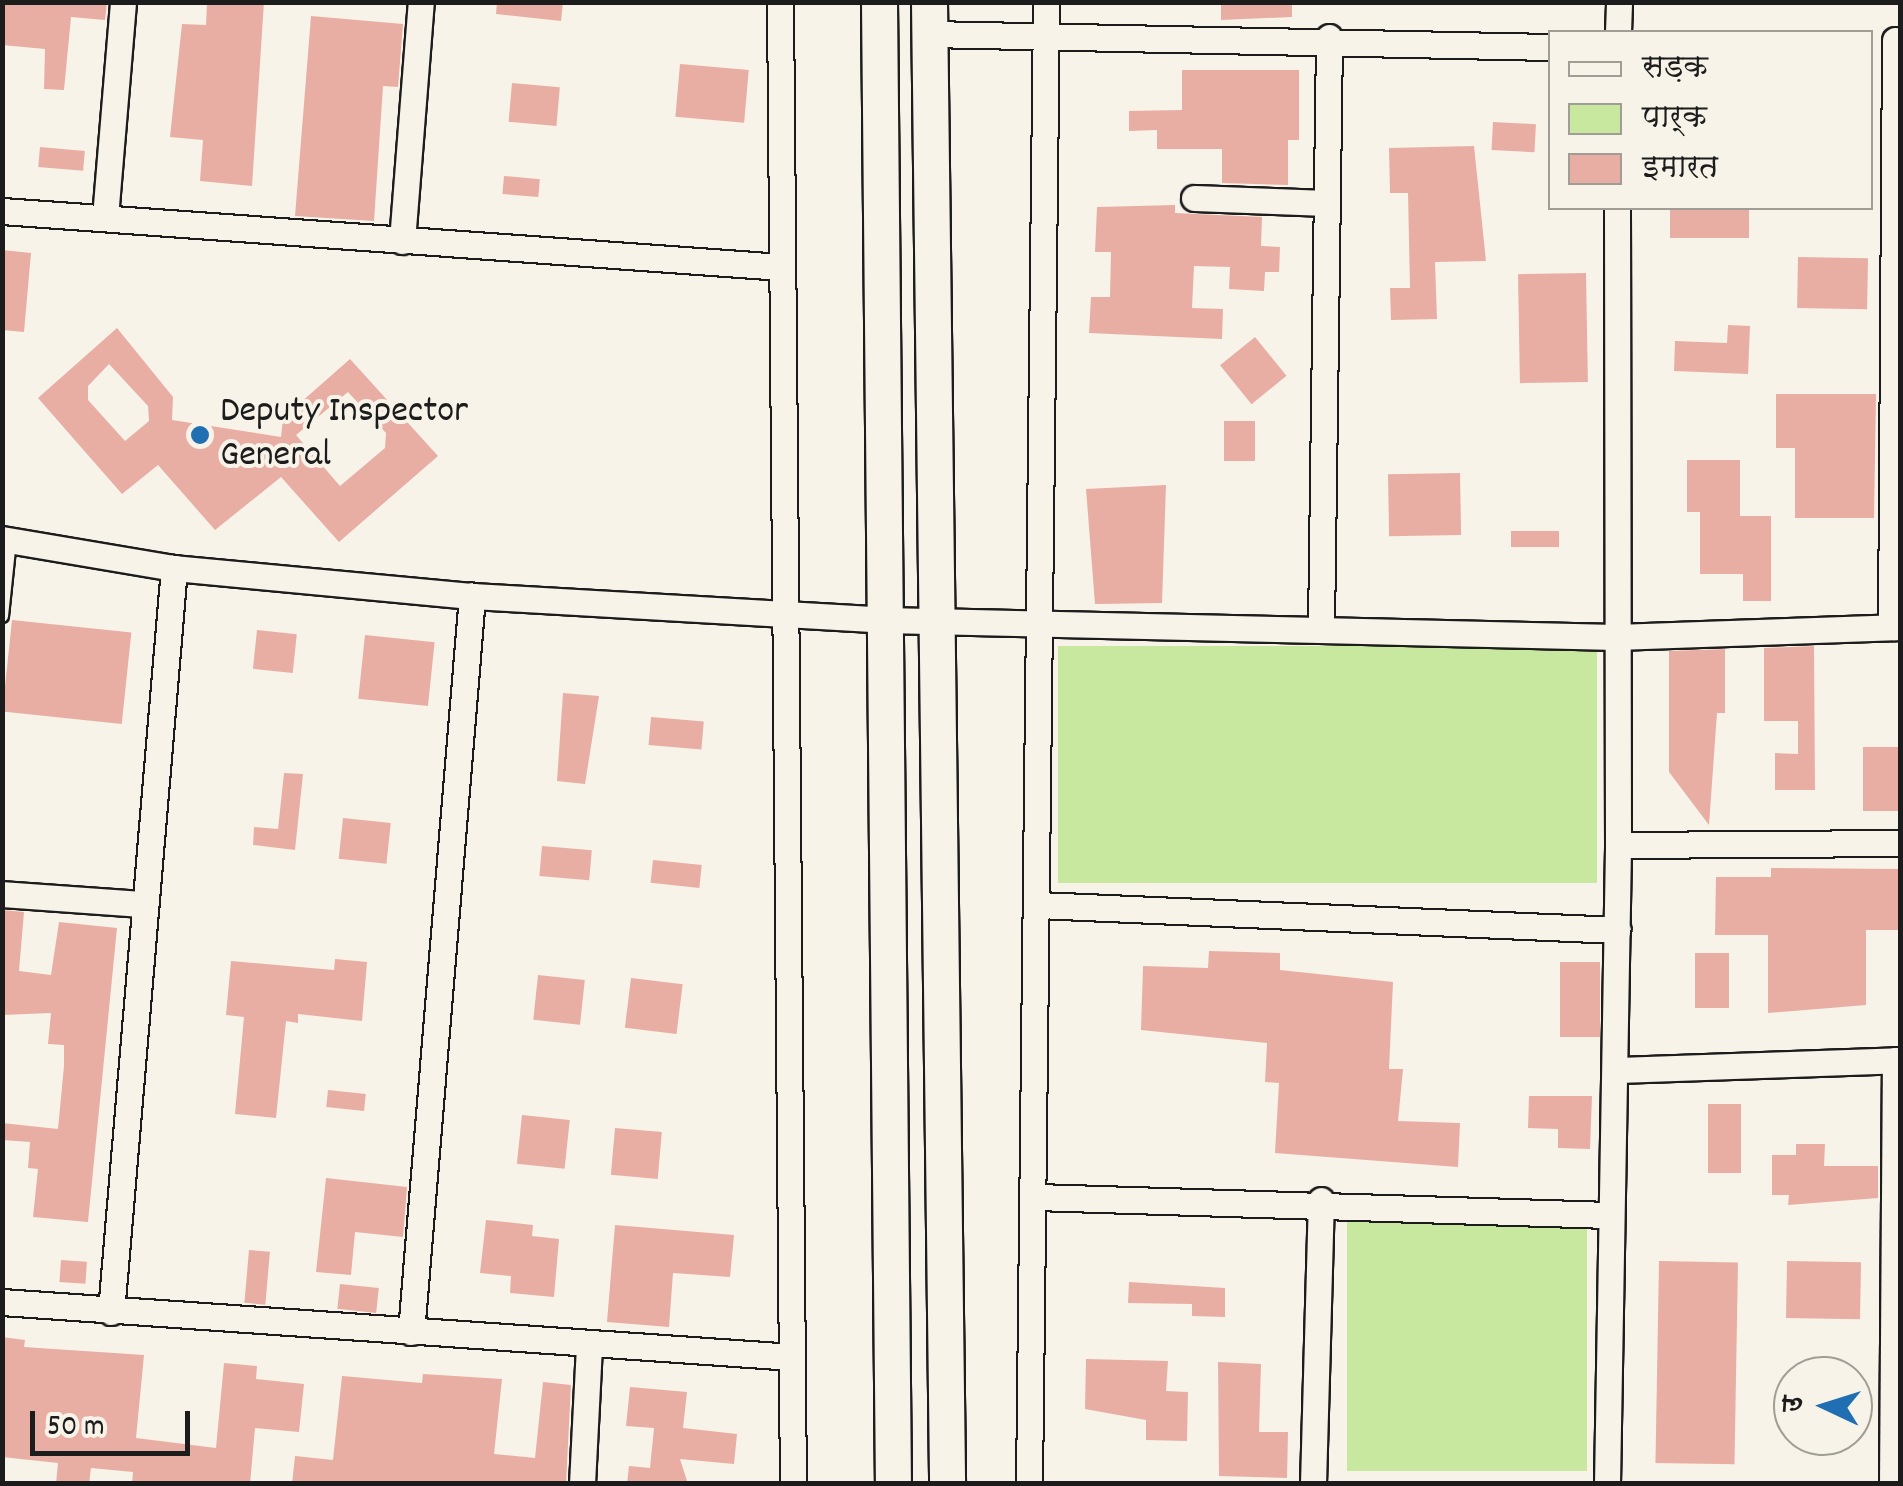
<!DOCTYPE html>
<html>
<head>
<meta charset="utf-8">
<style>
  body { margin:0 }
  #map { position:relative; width:1903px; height:1486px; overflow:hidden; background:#f7f3e8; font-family:Dekko,"Playpen Sans Deva",sans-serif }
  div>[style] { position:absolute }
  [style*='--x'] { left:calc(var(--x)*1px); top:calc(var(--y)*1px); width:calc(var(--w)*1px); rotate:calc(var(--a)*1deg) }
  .green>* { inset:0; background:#c8e79f; transform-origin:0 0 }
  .building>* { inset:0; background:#e8aea4; transform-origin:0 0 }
  .roads { filter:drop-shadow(2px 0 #1c1c1c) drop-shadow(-2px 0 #1c1c1c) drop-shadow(0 2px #1c1c1c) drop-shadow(0 -2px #1c1c1c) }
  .lane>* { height:12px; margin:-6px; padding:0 6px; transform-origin:6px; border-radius:6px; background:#f7f3e8 }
  .street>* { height:25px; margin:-12.5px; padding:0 12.5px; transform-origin:12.5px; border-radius:12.5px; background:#f7f3e8 }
  .secondary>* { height:35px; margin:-17.5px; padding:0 17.5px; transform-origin:17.5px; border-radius:17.5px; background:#f7f3e8 }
  .dots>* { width:28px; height:28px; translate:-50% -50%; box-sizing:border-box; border:5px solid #f7f3e8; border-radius:50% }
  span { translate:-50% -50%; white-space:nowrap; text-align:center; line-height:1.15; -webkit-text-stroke:8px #f7f3e8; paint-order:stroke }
  .poi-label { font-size:38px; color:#1c1c1c }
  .left { translate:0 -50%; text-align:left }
  .frame { position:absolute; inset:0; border:5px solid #1c1c1c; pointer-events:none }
  .legend { position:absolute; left:1548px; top:30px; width:325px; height:180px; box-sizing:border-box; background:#f7f3e8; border:2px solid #9f9d96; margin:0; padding:12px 18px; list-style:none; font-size:30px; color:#1c1c1c }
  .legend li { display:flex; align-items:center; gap:20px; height:50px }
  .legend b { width:50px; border:2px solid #9f9d96 }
  .north { position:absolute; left:1773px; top:1356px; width:100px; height:100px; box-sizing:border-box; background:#f7f3e8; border:2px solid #9f9d96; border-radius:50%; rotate:274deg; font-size:28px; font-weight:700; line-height:40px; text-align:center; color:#1c1c1c }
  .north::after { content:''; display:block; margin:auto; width:35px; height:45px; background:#1f6fb2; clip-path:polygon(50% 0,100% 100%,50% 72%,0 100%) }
  .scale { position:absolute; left:30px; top:1411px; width:160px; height:45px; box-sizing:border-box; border:5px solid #1c1c1c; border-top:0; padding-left:12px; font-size:30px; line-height:35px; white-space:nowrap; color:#1c1c1c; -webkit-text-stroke:8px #f7f3e8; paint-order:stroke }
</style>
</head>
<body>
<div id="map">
  <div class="green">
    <div style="left:1058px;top:646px;width:539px;height:237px"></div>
    <div style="left:1587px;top:1220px;width:251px;height:240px;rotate:90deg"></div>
  </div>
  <div class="building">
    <div style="clip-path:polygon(2px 2px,107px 2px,105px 20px,71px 17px,64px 90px,44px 89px,45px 49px,2px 45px)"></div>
    <div style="clip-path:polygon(207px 2px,264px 2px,252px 186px,200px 181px,203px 140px,170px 137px,182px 24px,206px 25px)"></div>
    <div style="clip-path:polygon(497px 2px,563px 2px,561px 21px,496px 14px)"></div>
    <div style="clip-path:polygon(1221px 2px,1292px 2px,1292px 17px,1221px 20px)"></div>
    <div style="clip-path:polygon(311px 16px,403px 24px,398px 87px,383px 86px,374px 221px,295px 216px)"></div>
    <div style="left:680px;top:64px;width:69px;height:53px;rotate:5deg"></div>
    <div style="clip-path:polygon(1182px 70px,1299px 70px,1299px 140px,1288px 140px,1288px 185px,1222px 183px,1222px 149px,1157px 149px,1157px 130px,1129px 131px,1129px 111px,1182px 110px)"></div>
    <div style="left:512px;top:83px;width:48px;height:39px;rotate:5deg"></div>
    <div style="left:1493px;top:122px;width:43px;height:28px;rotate:3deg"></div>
    <div style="clip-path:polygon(1474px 146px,1486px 261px,1435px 262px,1437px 319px,1391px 320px,1390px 288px,1410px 288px,1408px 193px,1390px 193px,1389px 148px)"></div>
    <div style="left:40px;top:147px;width:45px;height:20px;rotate:5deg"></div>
    <div style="left:504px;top:176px;width:36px;height:18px;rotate:5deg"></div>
    <div style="clip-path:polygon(1175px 205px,1175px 213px,1262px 217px,1261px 246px,1280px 247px,1279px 272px,1265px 272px,1264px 291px,1229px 289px,1230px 267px,1194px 266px,1192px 308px,1223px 309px,1222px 339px,1089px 333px,1091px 297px,1110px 297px,1111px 252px,1095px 252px,1097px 207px)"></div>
    <div style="left:1670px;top:208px;width:79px;height:30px"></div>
    <div style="clip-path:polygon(2px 250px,31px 253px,24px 332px,2px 330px)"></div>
    <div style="left:1798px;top:257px;width:70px;height:51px;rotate:1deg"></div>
    <div style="left:1586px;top:273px;width:109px;height:68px;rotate:89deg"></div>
    <div style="clip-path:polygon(1728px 325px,1750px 326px,1748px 374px,1674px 371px,1675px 341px,1727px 343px)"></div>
    <div style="clip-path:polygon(evenodd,117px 328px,173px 397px,172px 420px,281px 437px,283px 418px,350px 359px,438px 456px,339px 542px,281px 477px,215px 530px,158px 465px,122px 494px,38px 398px,117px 328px,109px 364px,148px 406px,149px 421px,125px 441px,88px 400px,88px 386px,109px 364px,117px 328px,348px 392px,386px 433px,385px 448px,340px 486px,296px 435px,348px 392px)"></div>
    <div style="left:1255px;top:337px;width:50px;height:45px;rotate:51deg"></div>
    <div style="clip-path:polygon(1776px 394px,1876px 394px,1874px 518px,1795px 518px,1795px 448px,1776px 448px)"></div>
    <div style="left:1224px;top:421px;width:31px;height:40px"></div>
    <div style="clip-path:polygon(1687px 460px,1740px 460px,1740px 516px,1771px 516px,1771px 601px,1743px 601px,1743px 574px,1700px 574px,1700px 512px,1687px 512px)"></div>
    <div style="left:1460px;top:473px;width:62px;height:72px;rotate:89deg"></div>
    <div style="clip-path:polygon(1166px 485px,1162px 603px,1095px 604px,1086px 489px)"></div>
    <div style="left:1511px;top:531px;width:48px;height:16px"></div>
    <div style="left:12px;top:620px;width:120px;height:92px;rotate:6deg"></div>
    <div style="left:257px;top:630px;width:40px;height:39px;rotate:6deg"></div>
    <div style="left:365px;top:635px;width:70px;height:64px;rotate:6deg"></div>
    <div style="clip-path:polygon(1814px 646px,1815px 790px,1775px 790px,1775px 753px,1798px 754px,1798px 721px,1764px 721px,1764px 648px)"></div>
    <div style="clip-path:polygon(1725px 649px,1725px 713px,1717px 713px,1709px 825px,1669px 772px,1669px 651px)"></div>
    <div style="clip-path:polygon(563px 693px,599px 696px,585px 784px,557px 781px)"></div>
    <div style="left:651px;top:717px;width:53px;height:28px;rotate:5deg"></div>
    <div style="left:1863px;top:747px;width:37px;height:64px"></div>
    <div style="clip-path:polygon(284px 773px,303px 774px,295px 850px,253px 845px,254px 827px,278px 829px)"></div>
    <div style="left:343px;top:818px;width:48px;height:41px;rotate:6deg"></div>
    <div style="left:542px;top:846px;width:50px;height:30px;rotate:5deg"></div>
    <div style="left:653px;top:860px;width:49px;height:23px;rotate:6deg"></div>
    <div style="clip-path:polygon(1771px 868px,1900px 869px,1900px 930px,1866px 930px,1866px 1005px,1768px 1013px,1768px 935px,1715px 935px,1716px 877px,1771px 877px)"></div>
    <div style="clip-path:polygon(2px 910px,24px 912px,19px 971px,51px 975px,59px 922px,117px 928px,88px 1222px,33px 1217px,38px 1169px,28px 1168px,30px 1142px,2px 1140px,2px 1123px,58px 1129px,64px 1066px,64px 1045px,48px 1044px,51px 1013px,2px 1015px)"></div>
    <div style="clip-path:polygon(1209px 951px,1280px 953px,1280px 970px,1393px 982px,1389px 1069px,1403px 1069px,1398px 1121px,1460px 1123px,1458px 1167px,1275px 1153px,1279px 1083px,1265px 1082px,1267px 1043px,1141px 1030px,1143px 966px,1208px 968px)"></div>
    <div style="left:1695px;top:953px;width:34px;height:55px"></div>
    <div style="clip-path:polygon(335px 959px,367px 962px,362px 1021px,298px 1014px,298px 1023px,286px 1021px,276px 1118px,235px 1114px,244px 1017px,226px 1015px,231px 961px,334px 970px)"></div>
    <div style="left:1560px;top:962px;width:40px;height:75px"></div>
    <div style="left:538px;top:975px;width:47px;height:45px;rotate:6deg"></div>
    <div style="left:631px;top:978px;width:52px;height:50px;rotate:7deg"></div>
    <div style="left:328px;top:1090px;width:38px;height:17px;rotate:6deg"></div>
    <div style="clip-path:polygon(1529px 1096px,1592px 1096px,1590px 1149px,1558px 1148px,1558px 1129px,1528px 1128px)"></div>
    <div style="left:1708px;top:1104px;width:33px;height:69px"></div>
    <div style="left:522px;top:1115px;width:48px;height:49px;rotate:6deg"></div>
    <div style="left:615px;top:1128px;width:47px;height:47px;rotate:5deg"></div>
    <div style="clip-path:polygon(1796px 1144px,1825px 1144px,1824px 1166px,1878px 1166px,1878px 1198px,1788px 1205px,1789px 1195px,1772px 1195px,1772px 1155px,1796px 1155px)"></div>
    <div style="clip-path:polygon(326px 1178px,407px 1187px,403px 1237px,355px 1232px,351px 1275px,316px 1272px)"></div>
    <div style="clip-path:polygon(486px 1220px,533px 1225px,532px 1236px,559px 1239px,554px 1297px,510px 1293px,511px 1276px,480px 1273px)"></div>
    <div style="clip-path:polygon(615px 1225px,734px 1235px,730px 1277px,673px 1273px,669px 1327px,607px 1322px)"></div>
    <div style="left:249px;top:1250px;width:21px;height:53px;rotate:5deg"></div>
    <div style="left:61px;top:1260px;width:26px;height:22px;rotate:4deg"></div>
    <div style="left:1659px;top:1261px;width:79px;height:202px;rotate:1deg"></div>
    <div style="left:1787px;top:1261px;width:74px;height:57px;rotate:1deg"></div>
    <div style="clip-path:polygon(1129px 1282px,1225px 1288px,1225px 1317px,1192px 1316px,1192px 1304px,1128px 1303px)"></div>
    <div style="left:340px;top:1284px;width:39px;height:25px;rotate:6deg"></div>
    <div style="clip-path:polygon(2px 1337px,25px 1340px,24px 1347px,144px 1355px,136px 1438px,216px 1448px,224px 1363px,257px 1366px,256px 1379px,304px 1384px,299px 1432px,255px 1428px,250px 1484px,132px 1484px,133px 1472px,91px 1468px,89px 1484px,56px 1484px,58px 1463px,2px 1457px)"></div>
    <div style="clip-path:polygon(1086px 1359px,1168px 1361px,1166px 1391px,1188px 1392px,1187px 1441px,1146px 1440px,1146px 1420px,1085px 1409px)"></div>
    <div style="clip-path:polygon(1218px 1362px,1261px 1364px,1259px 1432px,1288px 1432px,1287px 1478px,1219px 1476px)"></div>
    <div style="clip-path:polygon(423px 1374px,502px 1379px,494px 1454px,535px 1458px,543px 1382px,571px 1385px,566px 1484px,292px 1484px,295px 1456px,333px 1460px,342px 1376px,422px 1383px)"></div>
    <div style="clip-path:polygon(630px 1387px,687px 1392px,683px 1428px,737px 1434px,734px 1464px,680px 1459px,688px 1484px,627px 1484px,629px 1466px,650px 1468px,654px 1428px,626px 1426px)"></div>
  </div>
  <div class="roads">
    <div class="lane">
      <div style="--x:2;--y:616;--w:76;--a:-84"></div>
    </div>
    <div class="street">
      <div style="--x:780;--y:2;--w:1482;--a:89.5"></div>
      <div style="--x:1618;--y:32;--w:30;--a:-88"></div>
      <div style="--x:929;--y:34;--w:621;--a:1.2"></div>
      <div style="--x:1194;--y:198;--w:133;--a:2.2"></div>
      <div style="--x:2;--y:211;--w:782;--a:4.11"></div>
      <div style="--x:105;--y:217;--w:216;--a:-85.2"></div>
      <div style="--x:402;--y:241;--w:240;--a:-85.5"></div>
      <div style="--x:2;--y:539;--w:174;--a:9.6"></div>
      <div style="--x:174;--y:568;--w:299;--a:5.4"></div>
      <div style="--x:472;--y:596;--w:414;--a:3.3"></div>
      <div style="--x:885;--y:620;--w:731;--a:1.33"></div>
      <div style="--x:1616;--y:637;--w:284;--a:-2"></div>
      <div style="--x:1891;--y:626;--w:586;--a:-89.61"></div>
      <div style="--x:1321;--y:627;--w:590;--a:-89.22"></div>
      <div style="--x:1618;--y:845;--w:282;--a:-0.4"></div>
      <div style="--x:2;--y:894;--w:138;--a:4.1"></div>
      <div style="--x:1038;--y:905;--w:580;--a:2.47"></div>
      <div style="--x:1616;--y:1070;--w:284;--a:-2"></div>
      <div style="--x:1036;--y:1197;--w:573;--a:1.8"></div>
      <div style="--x:2;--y:1302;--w:792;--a:3.98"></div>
      <div style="--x:111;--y:1312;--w:747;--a:-85.16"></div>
      <div style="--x:411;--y:1332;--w:739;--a:-85.26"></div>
      <div style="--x:582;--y:1484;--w:140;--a:-87.1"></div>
      <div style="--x:1029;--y:1484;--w:1482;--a:-89.34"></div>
      <div style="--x:1313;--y:1484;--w:284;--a:-88.4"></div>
      <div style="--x:1607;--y:1484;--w:639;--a:-89.01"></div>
      <div style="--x:1618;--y:845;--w:637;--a:-90.09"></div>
      <div style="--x:1892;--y:1484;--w:424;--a:-89.6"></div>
    </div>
    <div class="secondary">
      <div style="--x:879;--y:2;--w:1482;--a:89.46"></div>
      <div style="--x:929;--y:2;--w:1482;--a:89.3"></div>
    </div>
  </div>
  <div class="dots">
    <div style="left:200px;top:435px;background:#1f6fb2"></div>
  </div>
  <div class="poi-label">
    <span class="left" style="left:220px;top:435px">Deputy Inspector<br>General</span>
  </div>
  <div class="frame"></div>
  <ul class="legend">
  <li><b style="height:12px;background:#f7f3e8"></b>सड़क</li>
  <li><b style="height:28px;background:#c8e79f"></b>पार्क</li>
  <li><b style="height:28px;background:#e8aea4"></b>इमारत</li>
  </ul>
  <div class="north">उ</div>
  <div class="scale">50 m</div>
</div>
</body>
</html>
